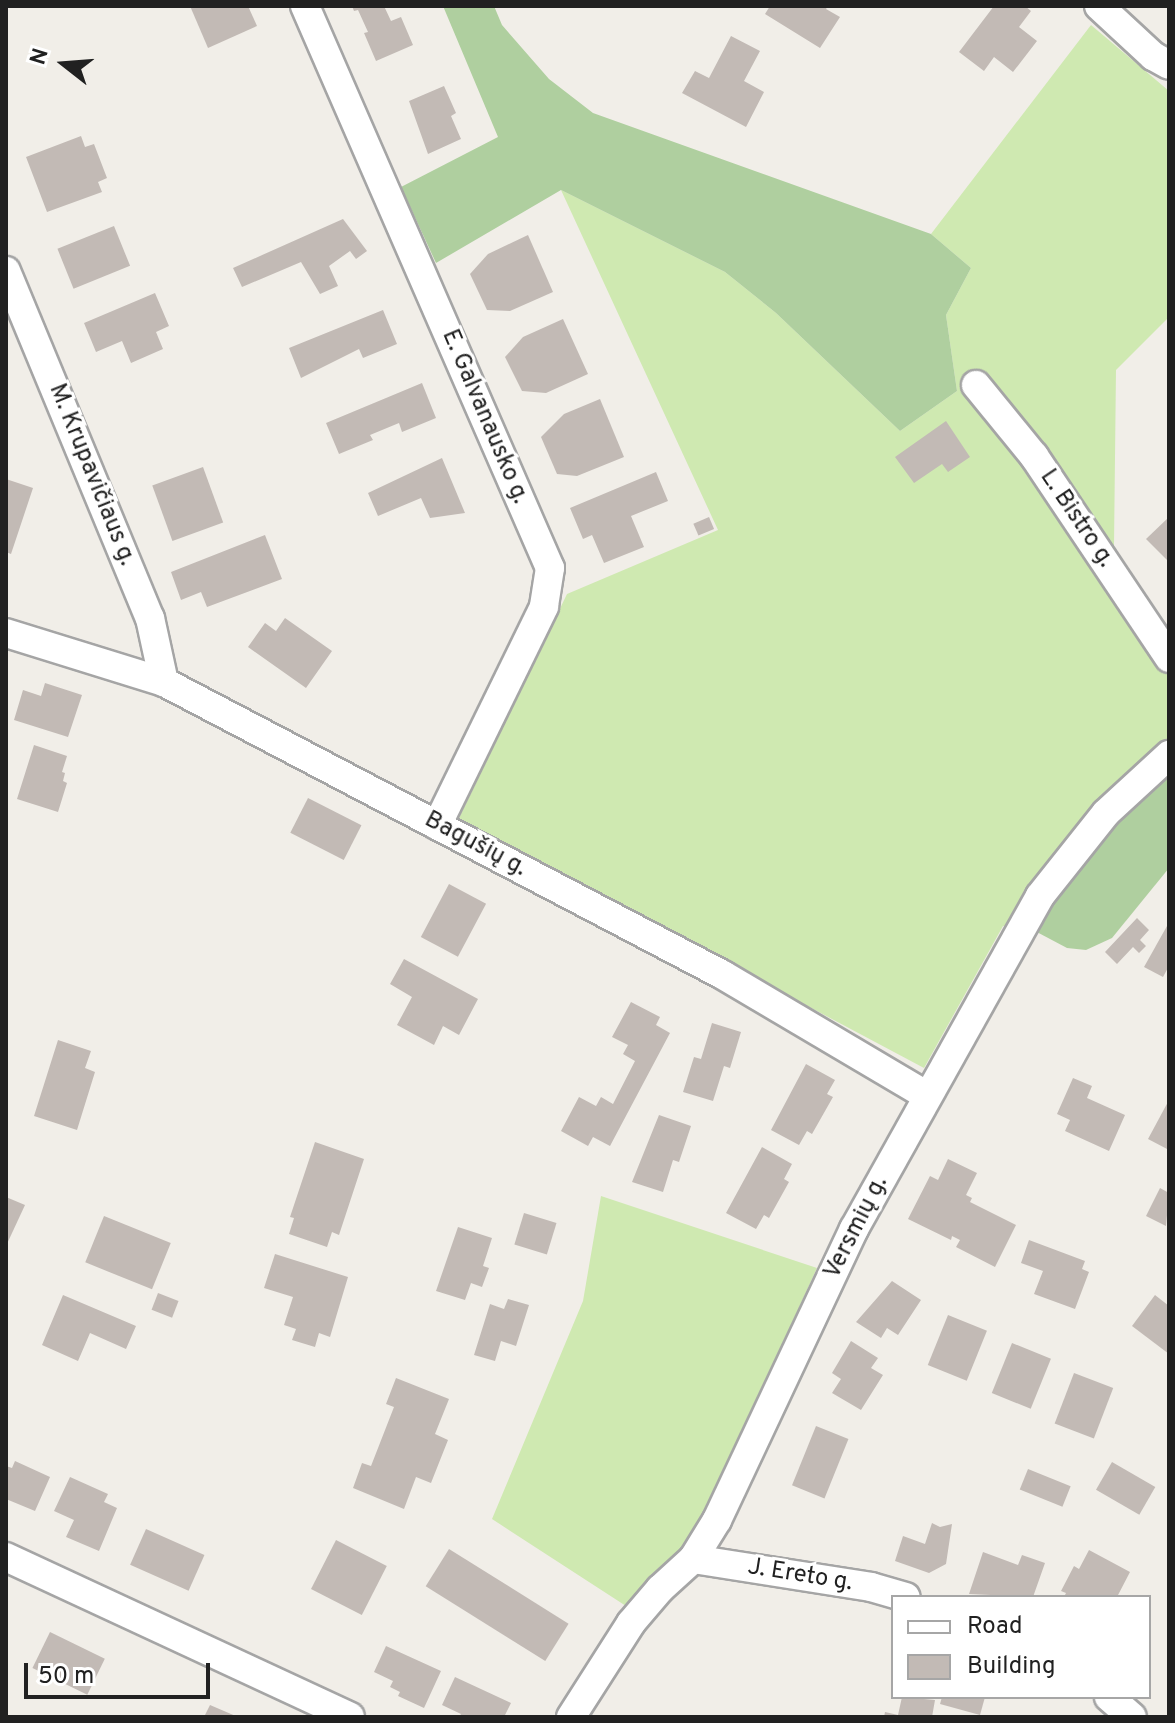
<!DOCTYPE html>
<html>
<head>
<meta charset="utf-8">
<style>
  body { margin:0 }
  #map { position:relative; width:1175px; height:1723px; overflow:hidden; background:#f1eee8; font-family:Overpass,sans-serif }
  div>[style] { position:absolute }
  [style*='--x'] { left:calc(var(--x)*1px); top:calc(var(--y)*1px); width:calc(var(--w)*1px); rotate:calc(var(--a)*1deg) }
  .grass>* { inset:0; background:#cfe9b1 }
  .forest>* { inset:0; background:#afcf9f }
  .building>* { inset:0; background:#c2bab5; transform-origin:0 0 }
  .roads { filter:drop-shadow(2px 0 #a5a5a5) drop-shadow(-2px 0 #a5a5a5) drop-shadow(0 2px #a5a5a5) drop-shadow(0 -2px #a5a5a5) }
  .street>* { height:28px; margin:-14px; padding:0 14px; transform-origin:14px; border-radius:14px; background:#fff }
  span { translate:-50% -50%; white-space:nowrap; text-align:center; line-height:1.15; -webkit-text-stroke:6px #fff; paint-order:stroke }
  .street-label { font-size:24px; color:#212121 }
  .frame { position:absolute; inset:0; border:8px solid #212121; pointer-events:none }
  .legend { position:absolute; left:891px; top:1595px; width:260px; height:104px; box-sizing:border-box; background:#fff; border:2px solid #a6a6a6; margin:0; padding:10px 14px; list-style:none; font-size:24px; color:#212121 }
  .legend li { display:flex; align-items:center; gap:16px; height:40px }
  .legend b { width:40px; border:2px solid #a6a6a6 }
  .north { position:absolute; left:24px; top:24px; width:80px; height:80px; -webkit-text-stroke:6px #fff; paint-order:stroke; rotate:287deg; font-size:22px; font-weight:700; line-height:32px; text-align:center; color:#212121 }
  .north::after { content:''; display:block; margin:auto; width:28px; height:36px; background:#212121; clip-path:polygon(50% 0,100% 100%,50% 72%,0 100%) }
  .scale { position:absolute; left:24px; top:1663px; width:186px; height:36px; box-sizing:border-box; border:4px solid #212121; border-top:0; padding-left:10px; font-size:24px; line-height:28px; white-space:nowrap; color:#212121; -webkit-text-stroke:6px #fff; paint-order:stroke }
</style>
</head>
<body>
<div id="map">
  <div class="grass">
    <div style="clip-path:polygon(1091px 25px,1169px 91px,1169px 317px,1116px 370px,1114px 546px,1169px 632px,1169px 764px,1053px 895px,1033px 930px,1003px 926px,924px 1068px,458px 820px,567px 594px,718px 530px,561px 190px,725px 272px,776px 313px,900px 431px,957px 391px,946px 315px,971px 268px,931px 234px)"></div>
    <div style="clip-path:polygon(601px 1196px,817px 1268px,707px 1509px,685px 1547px,626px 1606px,492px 1519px,583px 1301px)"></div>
  </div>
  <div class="forest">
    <div style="clip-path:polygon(443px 6px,494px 6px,502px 25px,549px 79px,593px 113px,931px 234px,971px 268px,946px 315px,957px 391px,900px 431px,776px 313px,725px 272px,561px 190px,436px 263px,401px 187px,498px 137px)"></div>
    <div style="clip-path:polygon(1169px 764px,1169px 868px,1112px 938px,1086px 950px,1067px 948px,1033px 930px,1053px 895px)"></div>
  </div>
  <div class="building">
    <div style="clip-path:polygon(190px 6px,248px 6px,257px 26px,208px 48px)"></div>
    <div style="clip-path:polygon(352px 6px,384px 6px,391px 21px,401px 17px,413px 45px,376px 61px,364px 33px,368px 32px,358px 10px,354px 11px)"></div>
    <div style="clip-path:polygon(770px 6px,828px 6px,826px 9px,840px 17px,820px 48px,765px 14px)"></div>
    <div style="clip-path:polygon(994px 6px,1025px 6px,1031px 11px,1019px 27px,1037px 41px,1013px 72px,994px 57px,984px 71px,959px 52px)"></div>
    <div style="clip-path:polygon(731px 36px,760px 51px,744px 81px,764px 92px,746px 127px,682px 93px,695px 71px,709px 78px)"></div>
    <div style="clip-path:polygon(444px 86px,456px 113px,451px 116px,461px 139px,428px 154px,409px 101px)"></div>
    <div style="clip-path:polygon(81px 136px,85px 147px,94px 144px,107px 178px,98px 182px,102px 192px,47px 212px,26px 157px)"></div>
    <div style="clip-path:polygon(343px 219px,367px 251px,356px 259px,350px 251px,329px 266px,338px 286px,320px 294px,301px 262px,242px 287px,233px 268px)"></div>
    <div style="left:114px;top:226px;width:43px;height:61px;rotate:68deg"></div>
    <div style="clip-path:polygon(528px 235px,553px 292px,510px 311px,487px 310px,470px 274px,488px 254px)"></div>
    <div style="clip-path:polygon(155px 293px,169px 326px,156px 332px,163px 349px,131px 363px,122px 341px,96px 352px,84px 323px)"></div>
    <div style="clip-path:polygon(383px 310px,397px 344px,363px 358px,359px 349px,301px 378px,289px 348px)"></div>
    <div style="clip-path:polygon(563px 319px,588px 374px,546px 393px,522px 391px,505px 357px,523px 337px)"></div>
    <div style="clip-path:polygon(422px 383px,436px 418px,402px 432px,399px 423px,370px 435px,373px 440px,339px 454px,326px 423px)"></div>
    <div style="clip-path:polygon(600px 399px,624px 457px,577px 476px,557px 474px,541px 437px,564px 414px)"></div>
    <div style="clip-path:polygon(946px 421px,970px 457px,948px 472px,942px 464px,914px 483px,895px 457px)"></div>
    <div style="clip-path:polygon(442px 458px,465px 513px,430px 518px,421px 498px,378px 516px,368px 493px)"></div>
    <div style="left:203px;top:467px;width:59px;height:54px;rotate:70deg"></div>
    <div style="clip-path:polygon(656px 472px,668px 501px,631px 516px,644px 547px,604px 563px,592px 535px,583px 539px,570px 508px)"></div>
    <div style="clip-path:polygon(6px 479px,33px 488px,11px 554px,6px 552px)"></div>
    <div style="left:709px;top:517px;width:13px;height:17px;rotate:67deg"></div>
    <div style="clip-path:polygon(1169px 517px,1169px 562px,1146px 539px)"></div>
    <div style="clip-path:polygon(265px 535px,282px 579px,207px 607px,201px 592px,181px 600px,171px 572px)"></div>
    <div style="clip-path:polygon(285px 618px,332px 651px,306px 688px,248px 647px,265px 623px,276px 631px)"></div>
    <div style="clip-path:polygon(45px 683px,82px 695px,68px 737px,14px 720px,23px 690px,41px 696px)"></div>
    <div style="clip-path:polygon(34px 745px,67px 756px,62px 772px,65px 773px,63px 781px,67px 783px,58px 812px,17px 799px)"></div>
    <div style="left:308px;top:798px;width:60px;height:39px;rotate:27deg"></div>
    <div style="left:449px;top:884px;width:42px;height:60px;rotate:28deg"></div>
    <div style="clip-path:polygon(1137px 918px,1149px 930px,1140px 940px,1146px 946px,1139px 953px,1133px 947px,1117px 964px,1105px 952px)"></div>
    <div style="clip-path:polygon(1167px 926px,1169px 966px,1163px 977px,1144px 967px)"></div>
    <div style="clip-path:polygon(404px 959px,478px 999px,459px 1035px,443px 1026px,434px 1045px,397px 1025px,412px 997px,390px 984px)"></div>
    <div style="clip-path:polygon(631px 1002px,660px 1017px,656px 1025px,670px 1033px,610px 1146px,593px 1137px,588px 1146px,561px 1131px,579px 1097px,596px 1106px,601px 1097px,613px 1104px,635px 1061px,623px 1054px,628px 1045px,612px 1037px)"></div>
    <div style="clip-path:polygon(712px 1023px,741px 1032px,730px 1068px,724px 1066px,713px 1101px,683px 1092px,694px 1057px,701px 1059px)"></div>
    <div style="clip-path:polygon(58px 1040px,91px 1051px,85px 1068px,95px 1072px,77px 1130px,34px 1116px)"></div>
    <div style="clip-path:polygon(806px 1064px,835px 1080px,827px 1094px,833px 1097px,812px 1134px,807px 1131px,799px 1145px,771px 1130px)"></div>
    <div style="clip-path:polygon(1073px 1078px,1092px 1086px,1087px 1098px,1125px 1115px,1109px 1151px,1065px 1131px,1070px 1120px,1057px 1114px)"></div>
    <div style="clip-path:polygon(1169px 1100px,1169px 1150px,1148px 1139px)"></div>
    <div style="clip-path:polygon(659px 1115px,691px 1126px,679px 1162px,673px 1160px,663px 1192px,632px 1182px)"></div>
    <div style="clip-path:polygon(315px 1142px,364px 1159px,339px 1235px,332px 1232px,327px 1247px,289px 1234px,294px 1218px,290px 1217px)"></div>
    <div style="clip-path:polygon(762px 1147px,792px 1164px,784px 1179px,789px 1182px,769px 1218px,764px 1215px,756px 1229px,726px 1213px)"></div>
    <div style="clip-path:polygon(948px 1159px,977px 1173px,966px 1195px,972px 1198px,970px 1202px,1016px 1225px,995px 1267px,956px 1247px,960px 1240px,952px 1236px,951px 1240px,908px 1219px,930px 1176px,938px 1180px)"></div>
    <div style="clip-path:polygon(1160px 1188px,1169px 1193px,1166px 1226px,1146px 1216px)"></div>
    <div style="clip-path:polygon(6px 1197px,25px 1205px,6px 1246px)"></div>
    <div style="left:524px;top:1213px;width:34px;height:33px;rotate:17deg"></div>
    <div style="left:104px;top:1216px;width:72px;height:50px;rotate:22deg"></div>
    <div style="clip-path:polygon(458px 1227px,492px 1238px,483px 1266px,489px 1268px,482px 1287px,471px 1283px,465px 1300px,436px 1291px)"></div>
    <div style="clip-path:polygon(1029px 1240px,1085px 1261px,1082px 1269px,1089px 1272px,1075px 1309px,1034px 1294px,1043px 1271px,1021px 1263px)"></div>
    <div style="clip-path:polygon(275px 1254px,348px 1277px,330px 1337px,319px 1333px,315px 1347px,292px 1340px,296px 1329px,284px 1325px,293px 1297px,264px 1288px)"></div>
    <div style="clip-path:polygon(892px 1281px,921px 1300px,898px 1335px,887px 1328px,881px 1338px,856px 1322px)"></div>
    <div style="left:158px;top:1293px;width:22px;height:18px;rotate:21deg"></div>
    <div style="clip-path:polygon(63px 1295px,136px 1326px,126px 1349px,90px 1333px,78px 1361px,42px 1345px)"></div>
    <div style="clip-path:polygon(1155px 1295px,1169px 1306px,1169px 1354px,1132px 1326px)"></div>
    <div style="clip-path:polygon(508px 1299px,529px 1305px,516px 1346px,501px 1341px,495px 1361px,474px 1355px,490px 1304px,504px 1309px)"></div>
    <div style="left:948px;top:1315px;width:42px;height:54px;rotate:22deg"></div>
    <div style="clip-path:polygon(851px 1341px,878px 1358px,871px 1368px,883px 1375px,861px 1410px,832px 1393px,841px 1379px,832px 1373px)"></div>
    <div style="left:1012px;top:1343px;width:42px;height:54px;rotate:22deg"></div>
    <div style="left:1074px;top:1373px;width:42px;height:54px;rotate:21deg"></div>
    <div style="clip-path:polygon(396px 1378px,449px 1399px,435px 1434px,448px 1440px,431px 1483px,416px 1477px,404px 1509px,353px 1488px,362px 1463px,371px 1466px,394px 1407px,386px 1404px)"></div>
    <div style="left:816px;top:1426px;width:35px;height:64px;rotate:22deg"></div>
    <div style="clip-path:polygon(15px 1461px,50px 1477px,35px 1511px,6px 1499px,6px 1466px,12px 1468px)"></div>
    <div style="left:1112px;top:1462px;width:50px;height:32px;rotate:30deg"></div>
    <div style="left:1028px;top:1469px;width:46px;height:22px;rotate:22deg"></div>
    <div style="clip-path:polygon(70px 1477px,108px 1494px,104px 1502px,117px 1508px,99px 1551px,66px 1537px,74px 1520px,54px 1511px)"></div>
    <div style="clip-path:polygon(932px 1523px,940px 1527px,952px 1524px,946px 1564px,929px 1573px,895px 1561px,903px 1536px,925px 1544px)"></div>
    <div style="left:146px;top:1529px;width:64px;height:39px;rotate:24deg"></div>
    <div style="left:336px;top:1540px;width:57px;height:55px;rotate:27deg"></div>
    <div style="left:449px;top:1549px;width:141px;height:44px;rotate:32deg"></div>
    <div style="clip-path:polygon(1089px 1550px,1130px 1572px,1117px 1597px,1064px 1597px,1066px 1593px,1061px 1591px,1074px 1566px,1079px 1569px)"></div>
    <div style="clip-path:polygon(983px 1552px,1018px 1565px,1022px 1555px,1045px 1563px,1033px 1597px,969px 1594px)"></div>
    <div style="left:50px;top:1632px;width:61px;height:40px;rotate:26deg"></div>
    <div style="clip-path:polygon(386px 1646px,441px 1671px,424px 1708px,398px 1696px,400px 1692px,390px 1687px,393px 1681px,374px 1672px)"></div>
    <div style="clip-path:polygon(455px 1677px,511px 1703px,504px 1717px,459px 1717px,461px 1714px,442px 1705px)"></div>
    <div style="clip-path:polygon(902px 1697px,935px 1700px,932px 1717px,884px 1717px,885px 1712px,898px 1715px)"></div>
    <div style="clip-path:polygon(942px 1697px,985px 1697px,980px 1715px,940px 1704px)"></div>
    <div style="clip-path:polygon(210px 1705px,238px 1717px,204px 1717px)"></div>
  </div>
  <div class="roads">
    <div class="street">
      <div style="--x:305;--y:6;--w:613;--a:66.45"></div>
      <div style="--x:550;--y:568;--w:39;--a:99"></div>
      <div style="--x:544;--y:607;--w:243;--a:116.1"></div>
      <div style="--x:1099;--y:6;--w:74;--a:42.8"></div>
      <div style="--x:1153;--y:56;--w:18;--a:29"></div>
      <div style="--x:6;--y:271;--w:376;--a:67.5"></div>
      <div style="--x:150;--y:618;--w:66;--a:77.7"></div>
      <div style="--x:976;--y:385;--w:92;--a:50.8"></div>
      <div style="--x:1034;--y:456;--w:243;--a:56.2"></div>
      <div style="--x:6;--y:633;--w:165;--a:17.2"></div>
      <div style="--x:164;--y:682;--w:631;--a:27.66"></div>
      <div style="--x:723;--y:975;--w:236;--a:30.6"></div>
      <div style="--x:6;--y:1557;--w:379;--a:24.9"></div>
      <div style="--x:693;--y:1559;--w:180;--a:8.9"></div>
      <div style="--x:871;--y:1587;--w:36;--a:16"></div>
      <div style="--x:1109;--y:1697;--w:30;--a:41"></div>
      <div style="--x:571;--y:1717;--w:112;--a:-57.4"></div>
      <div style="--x:631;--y:1623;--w:45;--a:-49.5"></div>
      <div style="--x:660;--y:1589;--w:45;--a:-42.3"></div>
      <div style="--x:693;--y:1559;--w:46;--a:-58.4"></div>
      <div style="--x:717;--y:1520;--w:322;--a:-64.8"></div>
      <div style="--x:854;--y:1229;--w:381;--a:-60.8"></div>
      <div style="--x:1040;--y:896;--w:106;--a:-51.5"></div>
      <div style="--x:1106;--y:813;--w:86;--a:-42.6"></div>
    </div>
  </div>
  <div class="street-label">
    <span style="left:484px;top:417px;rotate:67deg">E. Galvanausko g.</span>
    <span style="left:91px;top:475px;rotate:68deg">M. Krupavičiaus g.</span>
    <span style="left:1076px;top:519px;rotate:56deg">L. Bistro g.</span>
    <span style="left:475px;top:845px;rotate:28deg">Bagušių g.</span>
    <span style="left:857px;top:1228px;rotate:-63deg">Versmių g.</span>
    <span style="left:800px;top:1576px;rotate:9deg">J. Ereto g.</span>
  </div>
  <div class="frame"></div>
  <ul class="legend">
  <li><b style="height:10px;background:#fff"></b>Road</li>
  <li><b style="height:22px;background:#c2bab5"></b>Building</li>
  </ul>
  <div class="north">N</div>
  <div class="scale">50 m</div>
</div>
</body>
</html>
